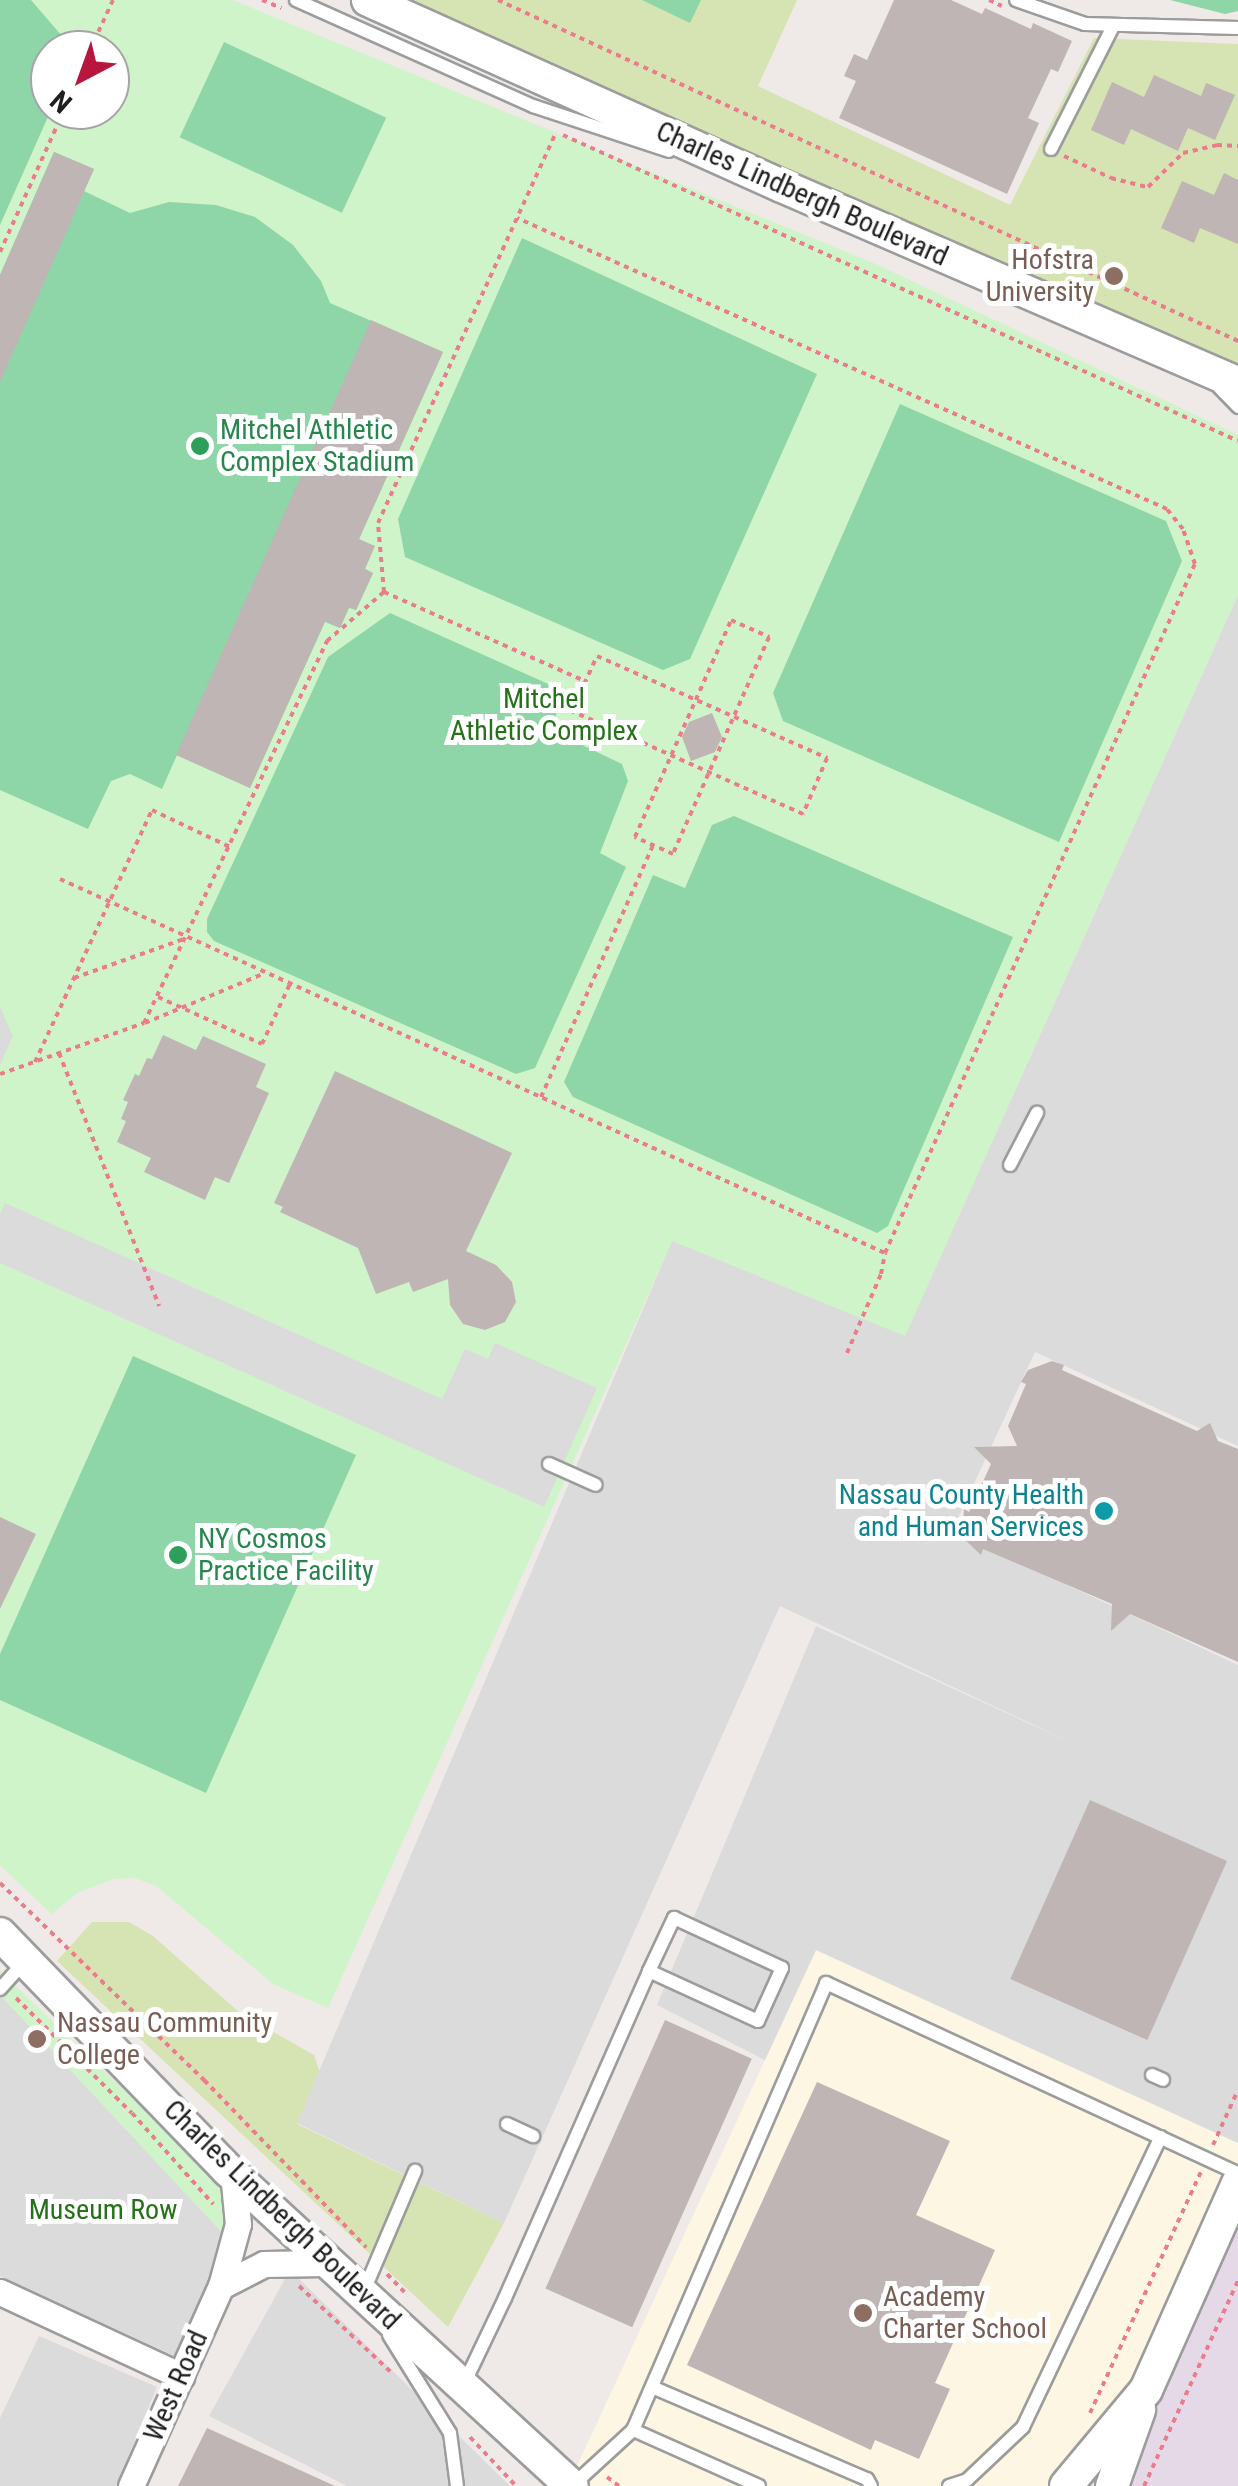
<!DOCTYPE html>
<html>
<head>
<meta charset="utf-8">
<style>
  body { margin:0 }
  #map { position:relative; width:1238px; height:2486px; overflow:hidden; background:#efeae7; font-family:"Roboto Condensed",sans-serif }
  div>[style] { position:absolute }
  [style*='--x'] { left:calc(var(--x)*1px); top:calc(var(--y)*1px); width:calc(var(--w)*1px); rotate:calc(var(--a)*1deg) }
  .industrial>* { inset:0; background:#e6d9e7 }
  .education>* { inset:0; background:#fcf6e3 }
  .grass>* { inset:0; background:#d6e3b2 }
  .park>* { inset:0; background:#d0f4c9 }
  .pitch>* { inset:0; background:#8ed5a8; transform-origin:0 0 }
  .parking>* { inset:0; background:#dbdbdb }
  .building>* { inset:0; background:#bfb5b4; transform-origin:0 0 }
  .path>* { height:4px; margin-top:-2px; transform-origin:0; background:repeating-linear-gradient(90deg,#ea7c8b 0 5px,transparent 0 10px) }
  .roads { filter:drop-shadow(2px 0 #9c9c9c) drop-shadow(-2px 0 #9c9c9c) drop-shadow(0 2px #9c9c9c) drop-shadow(0 -2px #9c9c9c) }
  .service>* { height:12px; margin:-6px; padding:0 6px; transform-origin:6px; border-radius:6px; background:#fff }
  .minor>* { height:25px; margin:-12.5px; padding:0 12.5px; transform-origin:12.5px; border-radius:12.5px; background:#fff }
  .tertiary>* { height:32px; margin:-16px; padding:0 16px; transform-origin:16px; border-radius:16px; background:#fff }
  .dots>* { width:28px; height:28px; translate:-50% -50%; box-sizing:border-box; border:5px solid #fff; border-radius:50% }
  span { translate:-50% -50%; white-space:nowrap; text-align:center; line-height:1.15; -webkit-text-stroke:10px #fff; paint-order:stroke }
  .street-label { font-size:28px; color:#1f1f1f }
  .education-label { font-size:28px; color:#785e54 }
  .right { translate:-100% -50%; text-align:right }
  .left { translate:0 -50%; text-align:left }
  .leisure-label { font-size:28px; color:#27864d }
  .park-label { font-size:28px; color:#267218 }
  .culture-label { font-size:28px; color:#0d838f }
  .north { position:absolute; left:30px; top:30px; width:100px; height:100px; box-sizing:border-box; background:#fff; border:2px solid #a5a5a5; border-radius:50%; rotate:221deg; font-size:28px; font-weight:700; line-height:40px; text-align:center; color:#1f1f1f }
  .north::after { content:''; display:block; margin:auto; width:35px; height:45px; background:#b8173d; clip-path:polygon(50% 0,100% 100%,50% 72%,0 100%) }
</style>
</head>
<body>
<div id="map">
  <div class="industrial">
    <div style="clip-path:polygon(1238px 2196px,1238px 2486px,1109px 2486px)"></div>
  </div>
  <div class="education">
    <div style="clip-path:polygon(816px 1950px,1238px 2143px,1238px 2196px,1150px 2387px,1070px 2486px,578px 2486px,571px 2479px)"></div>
  </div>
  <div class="grass">
    <div style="clip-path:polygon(368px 0,797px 0,758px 86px,1010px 205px,1094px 38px,1238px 44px,1238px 383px)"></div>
    <div style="clip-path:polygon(92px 1922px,129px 1922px,153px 1936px,240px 2013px,314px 2055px,320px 2073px,297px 2124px,504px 2223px,448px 2327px,57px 1961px)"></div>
  </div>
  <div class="park">
    <div style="clip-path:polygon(evenodd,0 0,233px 0,878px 265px,1238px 435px,1238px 595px,905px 1337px,672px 1242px,328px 2008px,273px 1984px,156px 1886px,135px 1878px,114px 1879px,79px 1892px,51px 1914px,0 1865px,0 0,50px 50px,110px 50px,110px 110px,50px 110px,50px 50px)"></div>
    <div style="clip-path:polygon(0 1971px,223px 2185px,227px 2238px,175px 2356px,0 2276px)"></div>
  </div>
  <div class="pitch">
    <div style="clip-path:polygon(0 0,31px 0,74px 50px,50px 50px,51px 110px,0 225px)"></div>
    <div style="clip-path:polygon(642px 0,701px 0,690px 23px)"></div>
    <div style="clip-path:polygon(1170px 0,1238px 0,1238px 11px,1225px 14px)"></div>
    <div style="left:224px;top:42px;width:179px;height:105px;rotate:25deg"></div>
    <div style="clip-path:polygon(54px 152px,94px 169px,84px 191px,130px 213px,169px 202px,216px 205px,255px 217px,293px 245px,321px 281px,330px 303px,443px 352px,359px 539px,365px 569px,373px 573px,356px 610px,349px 608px,340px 628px,325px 622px,250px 788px,177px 755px,162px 789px,130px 774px,111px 781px,88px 829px,0 790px,0 275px)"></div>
    <div style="clip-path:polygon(522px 238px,817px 374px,690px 659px,663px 670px,405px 557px,398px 519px)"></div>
    <div style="clip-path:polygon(900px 404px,1166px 521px,1182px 561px,1059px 842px,783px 721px,773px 693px)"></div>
    <div style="clip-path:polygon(390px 613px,564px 691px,551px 730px,622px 764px,628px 781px,600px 853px,626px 867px,535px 1068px,516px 1074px,214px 941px,207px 932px,207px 919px,328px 657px)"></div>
    <div style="clip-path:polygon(734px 816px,1013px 937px,888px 1226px,877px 1233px,573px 1097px,564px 1082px,653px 875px,685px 888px,712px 825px)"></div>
    <div style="clip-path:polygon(133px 1356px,356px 1455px,206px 1793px,0 1700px,0 1654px)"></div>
  </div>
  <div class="parking">
    <div style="clip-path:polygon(1238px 595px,1238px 1446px,1035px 1352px,952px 1531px,1238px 1665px,1238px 2143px,816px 1950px,765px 2060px,657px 2005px,816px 1626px,1083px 1748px,780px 1606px,504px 2223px,297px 2123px,672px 1241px,905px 1336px)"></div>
    <div style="clip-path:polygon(0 1007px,13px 1036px,0 1065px)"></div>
    <div style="clip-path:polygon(5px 1203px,442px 1399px,465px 1349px,488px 1359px,495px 1343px,597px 1388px,544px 1507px,0 1263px,0 1214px)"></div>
    <div style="clip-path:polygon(0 1995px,227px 2238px,175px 2356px,0 2276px)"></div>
    <div style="clip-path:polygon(290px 2270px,510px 2486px,347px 2486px,209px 2416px)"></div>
    <div style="clip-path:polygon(39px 2336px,157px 2387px,116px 2486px,0 2486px,0 2418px)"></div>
  </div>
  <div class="building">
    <div style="clip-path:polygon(894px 0,951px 0,982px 14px,985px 8px,1031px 29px,1033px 23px,1072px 41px,1058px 72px,1051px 69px,1028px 118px,1039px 123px,1007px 194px,839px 118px,856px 81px,844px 76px,854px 54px,867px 60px)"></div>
    <div style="clip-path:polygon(1154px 75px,1201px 96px,1206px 83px,1235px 95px,1215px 140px,1188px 128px,1178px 151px,1131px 129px,1124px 145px,1091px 130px,1112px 82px,1144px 97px)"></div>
    <div style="clip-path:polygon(54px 152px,94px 169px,0 382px,0 275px)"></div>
    <div style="clip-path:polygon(1224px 173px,1238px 180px,1238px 244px,1200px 228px,1194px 243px,1161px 228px,1182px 181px,1214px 195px)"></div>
    <div style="clip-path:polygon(371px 320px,443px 352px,359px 539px,375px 546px,365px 569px,373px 573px,356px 610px,349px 607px,340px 628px,325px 621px,250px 788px,176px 755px)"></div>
    <div style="clip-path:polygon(712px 713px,722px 737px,715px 752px,691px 761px,682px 737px,689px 722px)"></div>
    <div style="clip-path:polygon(163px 1035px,196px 1050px,203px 1036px,266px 1064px,256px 1087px,269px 1093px,229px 1183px,215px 1177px,205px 1200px,144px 1172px,151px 1158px,117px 1142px,126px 1121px,121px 1119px,128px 1102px,123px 1100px,135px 1074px,139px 1076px,147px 1058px,152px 1059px)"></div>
    <div style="clip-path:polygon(335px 1071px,512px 1153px,466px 1251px,496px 1265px,512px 1282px,516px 1302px,505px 1322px,485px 1330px,463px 1324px,450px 1305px,448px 1279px,413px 1292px,409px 1282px,376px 1294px,358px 1248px,280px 1212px,283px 1207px,274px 1203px)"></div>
    <div style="clip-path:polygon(1052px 1361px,1064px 1365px,1062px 1370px,1197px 1431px,1210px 1423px,1218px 1441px,1238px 1449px,1238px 1662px,1130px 1614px,1111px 1631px,1112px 1604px,983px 1549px,981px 1555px,962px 1537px,964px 1509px,969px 1512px,991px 1464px,974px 1447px,1017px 1446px,1008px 1426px,1026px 1384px,1021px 1382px,1028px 1370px)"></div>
    <div style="clip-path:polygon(0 1517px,36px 1534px,0 1609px)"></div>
    <div style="left:1090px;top:1800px;width:150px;height:196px;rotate:24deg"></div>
    <div style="left:665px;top:2020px;width:95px;height:294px;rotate:24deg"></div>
    <div style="clip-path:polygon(817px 2082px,950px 2141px,916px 2215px,995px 2250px,935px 2383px,950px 2389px,919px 2459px,875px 2440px,871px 2450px,687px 2365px)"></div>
    <div style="clip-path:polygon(207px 2428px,335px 2486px,178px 2486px)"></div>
  </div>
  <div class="path">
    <div style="--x:262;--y:0;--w:21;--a:23"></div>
    <div style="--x:498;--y:0;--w:815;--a:24.74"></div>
    <div style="--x:989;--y:0;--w:14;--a:25"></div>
    <div style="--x:90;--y:50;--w:55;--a:-65.3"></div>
    <div style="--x:563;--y:135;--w:741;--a:24.39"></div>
    <div style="--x:1064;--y:156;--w:52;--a:25.1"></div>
    <div style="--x:1111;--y:178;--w:38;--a:14"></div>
    <div style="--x:1148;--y:187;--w:49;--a:-44.2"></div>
    <div style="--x:1183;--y:153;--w:35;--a:-13"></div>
    <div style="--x:1217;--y:145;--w:21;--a:3"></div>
    <div style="--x:0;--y:252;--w:156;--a:-65.7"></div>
    <div style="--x:384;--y:592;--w:220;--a:23.9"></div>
    <div style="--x:731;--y:620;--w:42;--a:24.1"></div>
    <div style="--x:769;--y:637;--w:237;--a:113.9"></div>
    <div style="--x:673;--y:854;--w:42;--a:-155.9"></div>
    <div style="--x:635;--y:837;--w:237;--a:-66.1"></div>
    <div style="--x:597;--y:656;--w:252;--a:23.9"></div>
    <div style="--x:827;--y:758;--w:61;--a:113.2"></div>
    <div style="--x:803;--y:814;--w:253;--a:-156"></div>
    <div style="--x:572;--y:711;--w:60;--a:-65.6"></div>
    <div style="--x:60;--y:879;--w:906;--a:24.39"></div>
    <div style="--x:885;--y:1253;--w:756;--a:-65.78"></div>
    <div style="--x:1195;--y:564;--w:37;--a:-109"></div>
    <div style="--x:1183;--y:529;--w:26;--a:-129"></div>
    <div style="--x:1167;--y:509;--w:712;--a:-155.88"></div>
    <div style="--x:74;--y:978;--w:120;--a:-19.5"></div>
    <div style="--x:158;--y:997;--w:114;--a:24.3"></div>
    <div style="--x:262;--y:1044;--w:66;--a:-65"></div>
    <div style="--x:145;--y:1023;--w:130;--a:-22.6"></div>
    <div style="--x:59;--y:1053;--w:272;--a:68.4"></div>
    <div style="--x:35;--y:1062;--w:278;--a:-65.1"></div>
    <div style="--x:152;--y:810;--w:86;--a:25.4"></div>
    <div style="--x:0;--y:1074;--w:153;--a:-19.5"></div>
    <div style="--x:144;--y:1023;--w:424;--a:-64.4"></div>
    <div style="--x:327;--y:641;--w:75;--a:-40.7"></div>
    <div style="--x:384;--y:592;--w:69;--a:-95"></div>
    <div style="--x:378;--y:523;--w:430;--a:-65.5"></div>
    <div style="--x:541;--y:1097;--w:275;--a:-66"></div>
    <div style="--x:847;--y:1353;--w:86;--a:-66.7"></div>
    <div style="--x:881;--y:1274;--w:21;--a:-79"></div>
    <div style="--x:0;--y:1883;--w:284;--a:44"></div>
    <div style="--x:204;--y:2080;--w:233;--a:45.9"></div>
    <div style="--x:16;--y:1998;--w:163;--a:44.8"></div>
    <div style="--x:132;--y:2113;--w:122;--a:48.3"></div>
    <div style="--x:1213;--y:2145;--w:60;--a:-65.6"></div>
    <div style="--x:387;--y:2274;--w:30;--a:46"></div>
    <div style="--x:299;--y:2286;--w:126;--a:43.1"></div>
    <div style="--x:1090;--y:2413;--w:265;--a:-65.3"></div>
    <div style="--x:470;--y:2437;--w:67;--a:46.8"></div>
    <div style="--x:607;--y:2477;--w:15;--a:37"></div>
    <div style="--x:1144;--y:2486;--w:226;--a:-65.4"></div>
  </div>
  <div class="roads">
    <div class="service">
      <div style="--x:296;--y:0;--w:260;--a:24.1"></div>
      <div style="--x:533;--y:106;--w:143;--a:18.3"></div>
      <div style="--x:1016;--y:0;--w:73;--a:19.2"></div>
      <div style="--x:1085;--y:24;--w:153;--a:1.5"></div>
      <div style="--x:1051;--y:149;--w:138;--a:-63.2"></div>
      <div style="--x:1219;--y:387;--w:28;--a:46"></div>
      <div style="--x:1010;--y:1165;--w:59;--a:-62.6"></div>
      <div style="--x:549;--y:1464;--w:51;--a:24.1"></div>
      <div style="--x:0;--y:1989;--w:36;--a:-48"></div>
      <div style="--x:1152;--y:2075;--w:12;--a:24"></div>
      <div style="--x:507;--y:2124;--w:29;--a:25"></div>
      <div style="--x:363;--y:2293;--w:133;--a:-66.9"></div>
      <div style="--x:389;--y:2335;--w:115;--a:58.1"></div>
      <div style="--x:450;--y:2433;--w:53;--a:82.5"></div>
      <div style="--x:464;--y:2384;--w:95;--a:-64.5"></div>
      <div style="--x:505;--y:2298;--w:357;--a:-66.2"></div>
      <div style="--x:649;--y:1971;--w:59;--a:-64.7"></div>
      <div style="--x:674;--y:1918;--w:119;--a:24.8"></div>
      <div style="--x:782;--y:1968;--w:58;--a:114.4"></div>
      <div style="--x:758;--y:2021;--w:120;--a:-155.4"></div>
      <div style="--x:652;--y:2387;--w:234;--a:23.2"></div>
      <div style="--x:867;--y:2479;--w:8;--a:60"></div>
      <div style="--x:574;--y:2484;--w:80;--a:-42.5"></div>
      <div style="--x:759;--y:2486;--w:138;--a:-156"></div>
      <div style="--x:633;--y:2430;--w:487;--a:-66.6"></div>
      <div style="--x:826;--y:1983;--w:454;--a:24.8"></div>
      <div style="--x:949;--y:2486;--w:19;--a:-18"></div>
      <div style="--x:967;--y:2480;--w:77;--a:-43.4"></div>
      <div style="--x:1023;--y:2427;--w:321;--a:-64.6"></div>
    </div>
    <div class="minor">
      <div style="--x:221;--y:2286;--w:48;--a:-27.1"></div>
      <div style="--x:264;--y:2264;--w:62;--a:-0.9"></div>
      <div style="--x:0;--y:2292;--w:200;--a:24.9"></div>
      <div style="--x:131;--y:2486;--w:219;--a:-65.8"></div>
      <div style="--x:221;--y:2286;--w:64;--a:-74.7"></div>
      <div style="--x:238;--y:2224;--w:51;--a:-95.6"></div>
    </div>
    <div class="tertiary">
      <div style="--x:368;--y:0;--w:454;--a:24.2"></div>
      <div style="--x:782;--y:186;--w:497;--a:23.4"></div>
      <div style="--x:0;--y:1934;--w:328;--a:46"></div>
      <div style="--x:228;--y:2170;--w:467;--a:42.6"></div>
      <div style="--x:1066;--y:2486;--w:125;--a:-50.2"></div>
      <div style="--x:1146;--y:2390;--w:227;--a:-66"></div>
      <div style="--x:1112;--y:2486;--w:81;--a:-70.4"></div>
    </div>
  </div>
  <div class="dots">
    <div style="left:1114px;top:276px;background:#8d6e63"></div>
    <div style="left:200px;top:446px;background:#2e9e5b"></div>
    <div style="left:1104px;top:1511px;background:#0f9aa8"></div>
    <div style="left:178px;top:1555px;background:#2e9e5b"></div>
    <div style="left:37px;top:2039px;background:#8d6e63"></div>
    <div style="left:863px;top:2313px;background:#8d6e63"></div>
  </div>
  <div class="street-label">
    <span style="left:802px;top:194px;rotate:24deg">Charles Lindbergh Boulevard</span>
    <span style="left:282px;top:2215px;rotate:44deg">Charles Lindbergh Boulevard</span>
    <span style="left:176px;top:2386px;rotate:-66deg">West Road</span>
  </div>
  <div class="education-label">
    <span class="right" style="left:1094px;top:276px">Hofstra<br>University</span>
    <span class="left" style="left:57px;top:2039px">Nassau Community<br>College</span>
    <span class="left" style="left:883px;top:2313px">Academy<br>Charter School</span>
  </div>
  <div class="leisure-label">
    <span class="left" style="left:220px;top:446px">Mitchel Athletic<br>Complex Stadium</span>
    <span class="left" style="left:198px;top:1555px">NY Cosmos<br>Practice Facility</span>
  </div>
  <div class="park-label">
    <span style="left:544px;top:715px">Mitchel<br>Athletic Complex</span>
    <span style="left:103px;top:2210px">Museum Row</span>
  </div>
  <div class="culture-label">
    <span class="right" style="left:1084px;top:1511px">Nassau County Health<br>and Human Services</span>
  </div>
  <div class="north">N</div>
</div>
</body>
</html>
